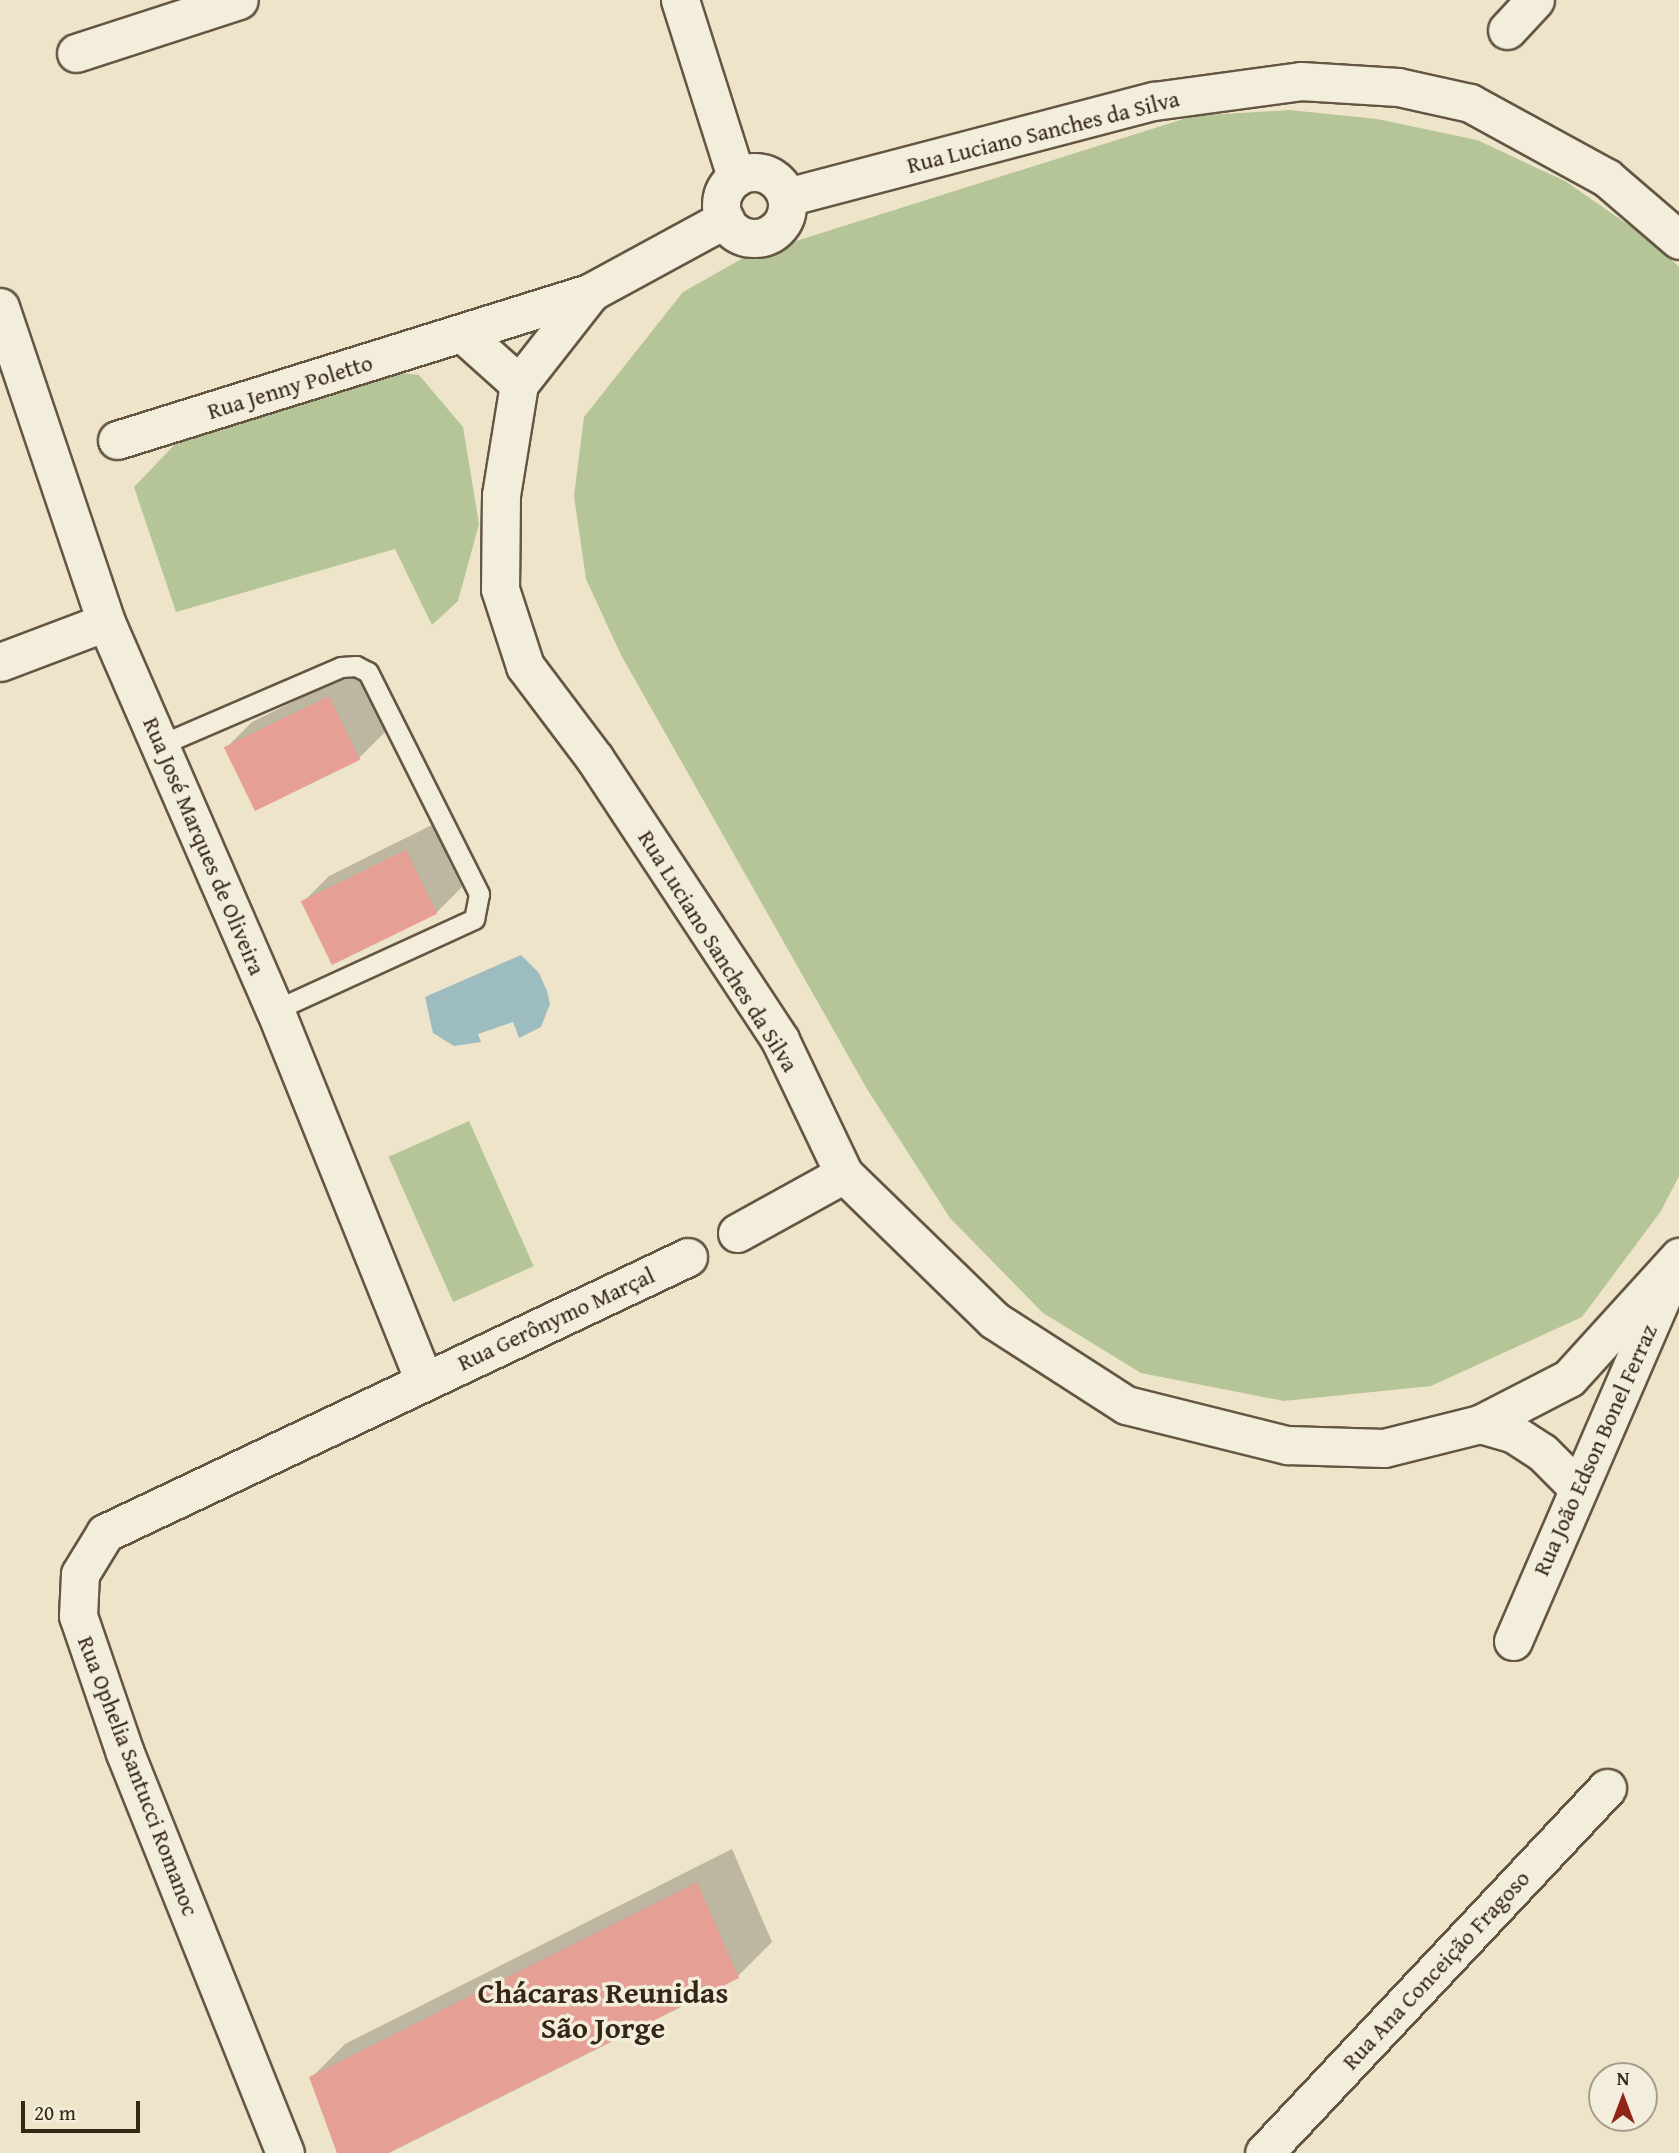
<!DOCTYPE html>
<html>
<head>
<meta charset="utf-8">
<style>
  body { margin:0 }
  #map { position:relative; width:1679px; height:2153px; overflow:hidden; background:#ede4c9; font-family:"Gentium Book Plus",serif }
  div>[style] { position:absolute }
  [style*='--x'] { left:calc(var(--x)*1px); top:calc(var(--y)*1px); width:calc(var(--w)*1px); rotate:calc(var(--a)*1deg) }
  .green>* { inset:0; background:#b5c598; transform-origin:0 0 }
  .water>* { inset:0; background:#9dbcbf }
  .shadow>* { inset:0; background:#0003 }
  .building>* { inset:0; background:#e59f95; transform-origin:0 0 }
  .roads { filter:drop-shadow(2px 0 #645643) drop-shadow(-2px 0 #645643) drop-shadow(0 2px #645643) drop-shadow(0 -2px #645643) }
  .service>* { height:19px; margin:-9.5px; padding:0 9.5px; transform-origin:9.5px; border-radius:9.5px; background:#f3eddc }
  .minor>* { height:37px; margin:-18.5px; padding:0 18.5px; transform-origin:18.5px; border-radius:18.5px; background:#f3eddc }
  .minor>.ring { margin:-18.5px; padding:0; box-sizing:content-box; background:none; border:37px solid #f3eddc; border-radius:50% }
  span { translate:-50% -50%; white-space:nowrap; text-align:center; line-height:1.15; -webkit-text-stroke:7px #f3eddc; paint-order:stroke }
  .street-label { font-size:23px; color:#362616 }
  .district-label { font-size:30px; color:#362616; font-weight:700 }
  .north { position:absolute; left:1588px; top:2062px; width:70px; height:70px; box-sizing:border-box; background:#f3eddc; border:2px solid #a79d8d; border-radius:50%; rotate:0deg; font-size:19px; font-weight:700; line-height:28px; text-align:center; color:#362616 }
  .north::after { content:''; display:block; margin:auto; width:24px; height:32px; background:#8f2418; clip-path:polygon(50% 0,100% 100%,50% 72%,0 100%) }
  .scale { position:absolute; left:21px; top:2101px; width:119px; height:32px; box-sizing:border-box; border:4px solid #362616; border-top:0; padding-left:9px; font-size:21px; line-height:24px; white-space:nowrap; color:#362616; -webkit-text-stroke:5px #f3eddc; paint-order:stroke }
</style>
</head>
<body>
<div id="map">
  <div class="green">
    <div style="clip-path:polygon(1289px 110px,1377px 119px,1477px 140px,1565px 181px,1649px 239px,1679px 267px,1679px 1176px,1661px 1211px,1582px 1317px,1431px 1386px,1284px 1401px,1141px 1373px,1043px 1313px,950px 1218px,867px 1089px,621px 655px,586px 579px,574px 496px,584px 417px,683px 292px,745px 257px,1193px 116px)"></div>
    <div style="clip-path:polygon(354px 367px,419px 375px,463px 427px,479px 524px,458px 601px,432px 625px,395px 549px,176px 612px,134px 487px,181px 438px)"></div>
    <div style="left:469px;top:1121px;width:159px;height:88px;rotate:66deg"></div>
  </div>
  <div class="water">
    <div style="clip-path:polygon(521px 955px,539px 973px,547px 991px,550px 1004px,541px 1027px,519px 1038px,513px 1022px,478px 1034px,481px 1042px,454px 1046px,433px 1033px,425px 997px)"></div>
  </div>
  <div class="shadow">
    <div style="clip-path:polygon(355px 671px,385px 732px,359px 758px,226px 748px,252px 722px)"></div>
    <div style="clip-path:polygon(432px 825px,462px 887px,436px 913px,303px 902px,329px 876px)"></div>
    <div style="clip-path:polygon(732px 1849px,772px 1942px,738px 1976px,385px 2153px,339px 2153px,311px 2078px,345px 2044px)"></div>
  </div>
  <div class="building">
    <div style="left:329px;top:696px;width:71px;height:117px;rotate:64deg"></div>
    <div style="left:406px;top:850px;width:71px;height:117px;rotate:64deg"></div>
    <div style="clip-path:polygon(697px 1882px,739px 1978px,389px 2153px,337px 2153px,309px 2077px)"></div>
  </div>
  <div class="roads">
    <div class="service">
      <div style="--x:160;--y:745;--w:197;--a:-23.3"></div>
      <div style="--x:341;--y:667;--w:15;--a:-4"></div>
      <div style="--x:356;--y:666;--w:13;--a:27"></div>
      <div style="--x:368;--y:672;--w:248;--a:63.4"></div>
      <div style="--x:479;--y:894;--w:25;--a:101"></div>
      <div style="--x:474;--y:919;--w:219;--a:155.4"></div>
    </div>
    <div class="minor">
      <div style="--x:680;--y:0;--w:186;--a:72.4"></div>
      <div style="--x:1507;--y:30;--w:41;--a:-47"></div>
      <div style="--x:76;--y:53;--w:171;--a:-18"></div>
      <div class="ring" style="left:721px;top:172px;width:29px;height:29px"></div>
      <div style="--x:787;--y:197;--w:379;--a:-14.7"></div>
      <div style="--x:1154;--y:101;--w:148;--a:-7.7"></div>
      <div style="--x:1301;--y:81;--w:97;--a:3.5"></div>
      <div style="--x:1398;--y:87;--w:74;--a:12.5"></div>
      <div style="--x:1470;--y:103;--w:156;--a:28.7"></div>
      <div style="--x:1607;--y:178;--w:95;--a:40.7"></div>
      <div style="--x:725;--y:219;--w:153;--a:151.4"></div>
      <div style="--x:591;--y:292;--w:117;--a:128"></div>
      <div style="--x:519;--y:384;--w:112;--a:99.2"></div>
      <div style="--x:501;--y:495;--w:94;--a:90.6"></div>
      <div style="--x:500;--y:589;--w:81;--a:72"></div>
      <div style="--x:525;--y:666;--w:116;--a:53"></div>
      <div style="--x:595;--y:759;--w:336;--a:56.6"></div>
      <div style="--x:780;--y:1040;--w:148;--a:64.5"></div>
      <div style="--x:844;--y:1174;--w:209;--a:44.2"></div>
      <div style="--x:994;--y:1320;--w:157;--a:32.8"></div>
      <div style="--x:1126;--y:1405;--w:166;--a:14"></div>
      <div style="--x:1287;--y:1445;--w:97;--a:1.8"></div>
      <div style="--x:1384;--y:1448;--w:99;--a:-14"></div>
      <div style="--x:1480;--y:1424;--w:100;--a:-27.3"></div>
      <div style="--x:1569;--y:1378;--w:164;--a:-47.7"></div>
      <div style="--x:0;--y:307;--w:332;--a:71.4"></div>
      <div style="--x:106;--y:622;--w:423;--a:66.5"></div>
      <div style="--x:275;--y:1010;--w:399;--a:68.1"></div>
      <div style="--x:462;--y:333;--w:76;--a:41.8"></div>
      <div style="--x:117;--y:440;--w:497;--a:-17.3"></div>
      <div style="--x:0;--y:662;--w:113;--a:-20.7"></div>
      <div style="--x:737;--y:1233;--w:122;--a:-28.9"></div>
      <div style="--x:1480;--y:1424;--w:35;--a:16"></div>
      <div style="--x:1514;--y:1434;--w:33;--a:33"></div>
      <div style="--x:1542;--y:1452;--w:49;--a:45"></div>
      <div style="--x:1513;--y:1641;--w:382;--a:-66.6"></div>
      <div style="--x:285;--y:2153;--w:431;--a:-111.8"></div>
      <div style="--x:125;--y:1753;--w:145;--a:-108.9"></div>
      <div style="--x:78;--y:1616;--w:42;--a:-87.3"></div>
      <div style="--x:80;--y:1574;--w:48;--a:-58.6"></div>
      <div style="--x:105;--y:1533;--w:645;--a:-25.33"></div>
      <div style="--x:1264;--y:2153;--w:501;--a:-46.78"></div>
    </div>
  </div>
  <div class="street-label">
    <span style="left:1043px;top:132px;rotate:-14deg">Rua Luciano Sanches da Silva</span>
    <span style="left:290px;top:387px;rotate:-17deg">Rua Jenny Poletto</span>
    <span style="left:204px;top:846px;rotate:67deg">Rua José Marques de Oliveira</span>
    <span style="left:718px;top:951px;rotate:58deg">Rua Luciano Sanches da Silva</span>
    <span style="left:556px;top:1319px;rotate:-25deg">Rua Gerônymo Marçal</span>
    <span style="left:1595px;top:1450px;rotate:-66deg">Rua João Edson Bonel Ferraz</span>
    <span style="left:138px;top:1776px;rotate:69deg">Rua Ophelia Santucci Romanoc</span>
    <span style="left:1436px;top:1970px;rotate:-47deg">Rua Ana Conceição Fragoso</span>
  </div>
  <div class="district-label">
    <span style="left:603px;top:2009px">Chácaras Reunidas<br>São Jorge</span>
  </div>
  <div class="north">N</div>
  <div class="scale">20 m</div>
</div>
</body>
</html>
